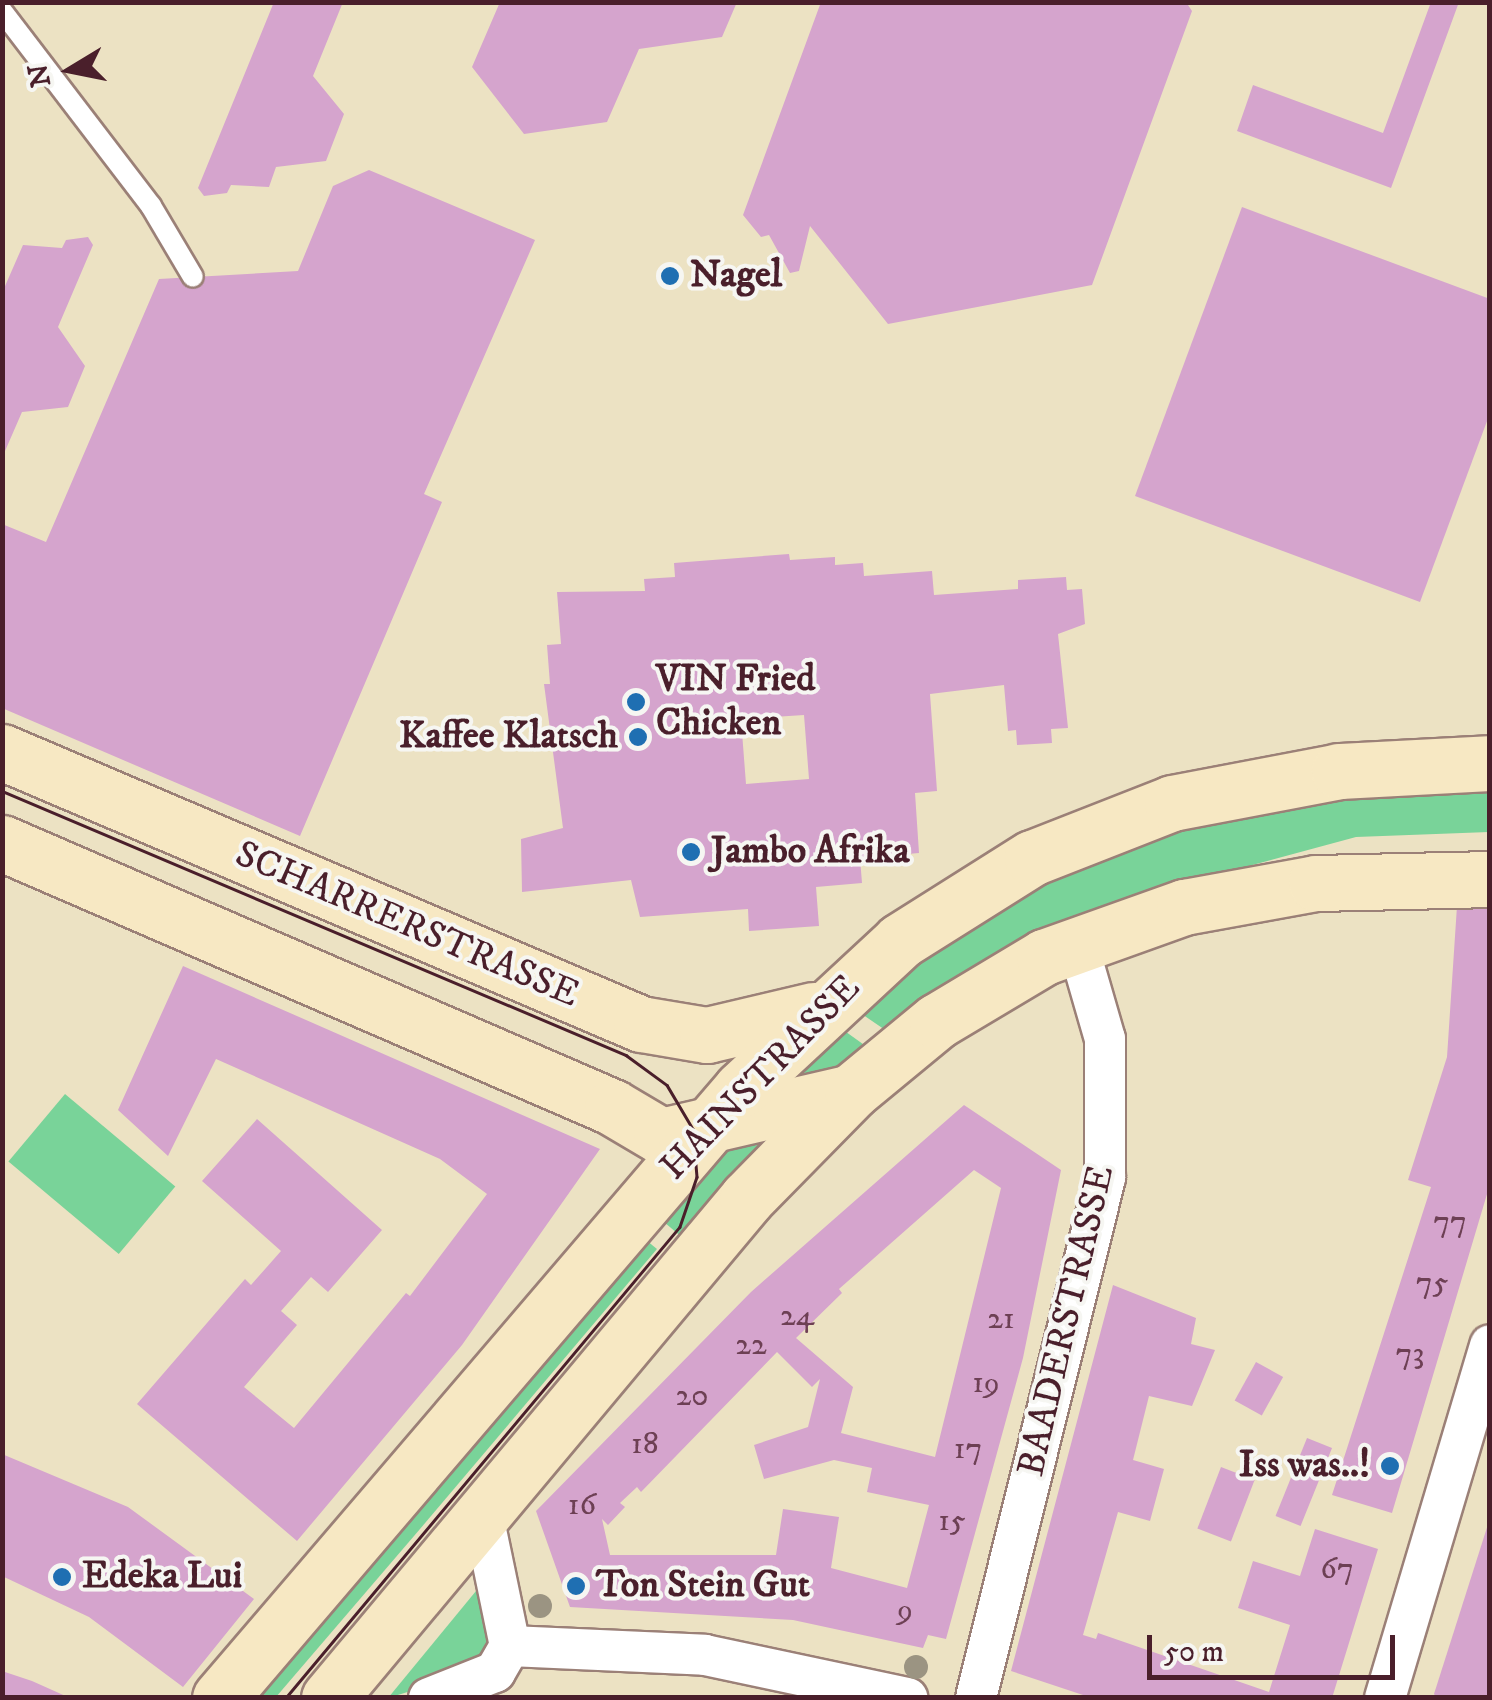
<!DOCTYPE html>
<html>
<head>
<meta charset="utf-8">
<style>
  body { margin:0 }
  #map { position:relative; width:1492px; height:1700px; overflow:hidden; background:#ece2c3; font-family:"IM FELL DW Pica",serif }
  div>[style] { position:absolute }
  [style*='--x'] { left:calc(var(--x)*1px); top:calc(var(--y)*1px); width:calc(var(--w)*1px); rotate:calc(var(--a)*1deg) }
  .green>* { inset:0; background:#79d399; transform-origin:0 0 }
  .building>* { inset:0; background:#d5a4cd; transform-origin:0 0 }
  .roads { filter:drop-shadow(2px 0 #9b8077) drop-shadow(-2px 0 #9b8077) drop-shadow(0 2px #9b8077) drop-shadow(0 -2px #9b8077) }
  .lane>* { height:20px; margin:-10px; padding:0 10px; transform-origin:10px; border-radius:10px; background:#fff }
  .street>* { height:40px; margin:-20px; padding:0 20px; transform-origin:20px; border-radius:20px; background:#fff }
  .secondary>* { height:55px; margin:-27.5px; padding:0 27.5px; transform-origin:27.5px; border-radius:27.5px; background:#f7e8c3 }
  .tram>* { height:2.5px; margin:-1.25px; padding:0 1.25px; transform-origin:1.25px; border-radius:1.25px; background:#4a1f2b }
  .trees>* { width:24px; height:24px; margin:-12px; border-radius:50%; background:#9b9482 }
  .dots>* { width:28px; height:28px; translate:-50% -50%; box-sizing:border-box; border:5px solid #f6f6f2; border-radius:50% }
  span { translate:-50% -50%; white-space:nowrap; text-align:center; line-height:1.15; -webkit-text-stroke:8px #f6f6f2; paint-order:stroke }
  .number-label { font-size:32px; color:#6d4054 }
  .number-label span { -webkit-text-stroke-width:0 }
  .poi-label { font-size:38px; color:#4a1f2b; font-weight:700 }
  .left { translate:0 -50%; text-align:left }
  .right { translate:-100% -50%; text-align:right }
  .street-label { font-size:38px; color:#4a1f2b }
  .frame { position:absolute; inset:0; border:5px solid #4a1f2b; pointer-events:none }
  .north { position:absolute; left:20px; top:20px; width:100px; height:100px; -webkit-text-stroke:8px #f6f6f2; paint-order:stroke; rotate:260deg; font-size:28px; font-weight:700; line-height:40px; text-align:center; color:#4a1f2b }
  .north::after { content:''; display:block; margin:auto; width:35px; height:45px; background:#4a1f2b; clip-path:polygon(50% 0,100% 100%,50% 72%,0 100%) }
  .scale { position:absolute; left:1147px; top:1635px; width:248px; height:45px; box-sizing:border-box; border:5px solid #4a1f2b; border-top:0; padding-left:12px; font-size:30px; line-height:35px; white-space:nowrap; color:#4a1f2b; -webkit-text-stroke:8px #f6f6f2; paint-order:stroke }
</style>
</head>
<body>
<div id="map">
  <div class="green">
    <div style="clip-path:polygon(1489px 781px,1489px 832px,1356px 837px,1204px 878px,894px 1036px,853px 1008px,1031px 882px,1225px 808px)"></div>
    <div style="clip-path:polygon(835px 1024px,874px 1052px,856px 1066px,771px 1085px)"></div>
    <div style="left:65px;top:1094px;width:144px;height:88px;rotate:40deg"></div>
    <div style="clip-path:polygon(781px 1128px,690px 1244px,658px 1217px,727px 1136px)"></div>
    <div style="clip-path:polygon(641px 1236px,657px 1249px,420px 1529px,276px 1697px,249px 1698px)"></div>
    <div style="clip-path:polygon(490px 1574px,489px 1667px,388px 1698px)"></div>
  </div>
  <div class="building">
    <div style="clip-path:polygon(274px 2px,343px 2px,313px 76px,344px 114px,326px 161px,276px 167px,269px 187px,231px 185px,227px 193px,204px 196px,198px 188px)"></div>
    <div style="clip-path:polygon(500px 2px,737px 2px,722px 37px,639px 49px,607px 122px,524px 134px,472px 67px)"></div>
    <div style="clip-path:polygon(821px 2px,1186px 2px,1192px 11px,1092px 285px,888px 324px,810px 226px,799px 271px,790px 273px,769px 235px,761px 237px,743px 215px)"></div>
    <div style="clip-path:polygon(1431px 2px,1459px 2px,1391px 188px,1237px 131px,1253px 85px,1383px 133px)"></div>
    <div style="clip-path:polygon(369px 170px,535px 240px,424px 494px,442px 502px,300px 836px,2px 708px,2px 524px,46px 542px,159px 279px,298px 271px,333px 186px)"></div>
    <div style="clip-path:polygon(1242px 207px,1490px 299px,1490px 413px,1420px 602px,1135px 496px)"></div>
    <div style="clip-path:polygon(88px 237px,93px 245px,58px 327px,85px 366px,68px 407px,22px 412px,2px 458px,2px 293px,23px 245px,62px 248px,66px 240px)"></div>
    <div style="clip-path:polygon(evenodd,789px 554px,790px 560px,835px 557px,835px 565px,863px 563px,864px 576px,932px 571px,934px 595px,1018px 589px,1018px 580px,1066px 577px,1067px 590px,1082px 589px,1085px 624px,1058px 634px,1068px 728px,1051px 729px,1052px 743px,1017px 745px,1016px 730px,1008px 731px,1004px 685px,930px 694px,937px 791px,915px 793px,919px 853px,860px 858px,862px 883px,816px 887px,819px 926px,749px 931px,748px 909px,640px 917px,631px 880px,522px 892px,521px 839px,563px 828px,544px 684px,550px 684px,547px 645px,561px 644px,557px 592px,645px 591px,644px 579px,675px 577px,674px 563px,789px 554px,804px 715px,809px 779px,746px 784px,741px 719px,804px 715px)"></div>
    <div style="clip-path:polygon(1457px 906px,1490px 908px,1490px 1184px,1392px 1513px,1332px 1495px,1431px 1187px,1408px 1180px,1447px 1057px)"></div>
    <div style="clip-path:polygon(183px 966px,600px 1149px,462px 1345px,297px 1541px,137px 1404px,245px 1279px,251px 1285px,281px 1251px,202px 1181px,257px 1119px,382px 1230px,328px 1292px,311px 1277px,281px 1311px,297px 1325px,244px 1387px,294px 1428px,406px 1293px,410px 1296px,487px 1194px,440px 1159px,216px 1059px,168px 1156px,118px 1110px)"></div>
    <div style="clip-path:polygon(evenodd,964px 1105px,1061px 1170px,1023px 1358px,946px 1639px,928px 1635px,923px 1648px,793px 1620px,570px 1607px,536px 1511px,751px 1292px,964px 1105px,974px 1170px,1001px 1188px,935px 1457px,841px 1433px,853px 1387px,796px 1338px,842px 1293px,839px 1289px,974px 1170px,964px 1105px,777px 1352px,812px 1387px,820px 1379px,808px 1427px,754px 1445px,764px 1479px,834px 1460px,872px 1468px,867px 1492px,929px 1505px,907px 1588px,831px 1568px,839px 1517px,783px 1509px,776px 1555px,610px 1555px,602px 1519px,608px 1525px,625px 1507px,620px 1503px,637px 1487px,641px 1492px,777px 1352px)"></div>
    <div style="clip-path:polygon(1113px 1285px,1196px 1318px,1191px 1344px,1215px 1350px,1192px 1406px,1149px 1396px,1133px 1460px,1164px 1469px,1150px 1521px,1118px 1512px,1083px 1635px,1096px 1639px,1098px 1633px,1269px 1692px,1290px 1625px,1238px 1608px,1253px 1561px,1300px 1576px,1315px 1529px,1378px 1549px,1332px 1698px,1092px 1698px,1011px 1671px)"></div>
    <div style="left:1256px;top:1362px;width:31px;height:44px;rotate:29deg"></div>
    <div style="left:1307px;top:1438px;width:27px;height:84px;rotate:22deg"></div>
    <div style="clip-path:polygon(2px 1454px,128px 1507px,254px 1599px,183px 1687px,89px 1617px,2px 1576px)"></div>
    <div style="left:1221px;top:1467px;width:36px;height:66px;rotate:21deg"></div>
    <div style="clip-path:polygon(1490px 1518px,1490px 1698px,1437px 1698px,1434px 1694px)"></div>
    <div style="clip-path:polygon(2px 1671px,32px 1681px,70px 1698px,2px 1698px)"></div>
  </div>
  <div class="roads">
    <div class="lane">
      <div style="--x:2;--y:11;--w:245;--a:52.6"></div>
      <div style="--x:151;--y:206;--w:82;--a:59.4"></div>
    </div>
    <div class="street">
      <div style="--x:510;--y:1646;--w:195;--a:2.6"></div>
      <div style="--x:705;--y:1655;--w:207;--a:12"></div>
      <div style="--x:429;--y:1698;--w:71;--a:-21.5"></div>
      <div style="--x:495;--y:1672;--w:30;--a:-60"></div>
      <div style="--x:510;--y:1646;--w:138;--a:-101.7"></div>
      <div style="--x:976;--y:1698;--w:536;--a:-76.07"></div>
      <div style="--x:1105;--y:1178;--w:139;--a:-90"></div>
      <div style="--x:1105;--y:1039;--w:101;--a:-106.1"></div>
      <div style="--x:1385;--y:1698;--w:368;--a:-73.4"></div>
    </div>
    <div class="secondary">
      <div style="--x:2;--y:752;--w:694;--a:23.06"></div>
      <div style="--x:641;--y:1024;--w:67;--a:9.5"></div>
      <div style="--x:707;--y:1035;--w:110;--a:-13.2"></div>
      <div style="--x:2;--y:843;--w:665;--a:23.4"></div>
      <div style="--x:612;--y:1107;--w:57;--a:30.6"></div>
      <div style="--x:661;--y:1136;--w:191;--a:-13"></div>
      <div style="--x:220;--y:1698;--w:801;--a:-49.45"></div>
      <div style="--x:741;--y:1089;--w:217;--a:-42.9"></div>
      <div style="--x:900;--y:941;--w:156;--a:-32.2"></div>
      <div style="--x:1032;--y:858;--w:150;--a:-21.4"></div>
      <div style="--x:1172;--y:803;--w:170;--a:-10.8"></div>
      <div style="--x:1339;--y:771;--w:151;--a:-3"></div>
      <div style="--x:329;--y:1698;--w:652;--a:-50.1"></div>
      <div style="--x:747;--y:1198;--w:150;--a:-45.5"></div>
      <div style="--x:852;--y:1091;--w:110;--a:-39.5"></div>
      <div style="--x:937;--y:1021;--w:125;--a:-30.9"></div>
      <div style="--x:1044;--y:957;--w:149;--a:-19.7"></div>
      <div style="--x:1184;--y:907;--w:134;--a:-10.3"></div>
      <div style="--x:1316;--y:883;--w:174;--a:-1.3"></div>
    </div>
  </div>
  <div class="tram">
    <div style="--x:2;--y:791;--w:678;--a:22.93"></div>
    <div style="--x:626;--y:1055;--w:51;--a:36.2"></div>
    <div style="--x:667;--y:1085;--w:51;--a:59.4"></div>
    <div style="--x:693;--y:1129;--w:48;--a:85.2"></div>
    <div style="--x:697;--y:1177;--w:53;--a:108.8"></div>
    <div style="--x:680;--y:1227;--w:614;--a:129.91"></div>
  </div>
  <div class="trees">
    <div style="left:540px;top:1606px"></div>
    <div style="left:916px;top:1667px"></div>
  </div>
  <div class="dots">
    <div style="left:670px;top:276px;background:#1f6fb2"></div>
    <div style="left:636px;top:702px;background:#1f6fb2"></div>
    <div style="left:638px;top:737px;background:#1f6fb2"></div>
    <div style="left:691px;top:852px;background:#1f6fb2"></div>
    <div style="left:1390px;top:1466px;background:#1f6fb2"></div>
    <div style="left:62px;top:1577px;background:#1f6fb2"></div>
    <div style="left:576px;top:1586px;background:#1f6fb2"></div>
  </div>
  <div class="number-label">
    <span style="left:1450px;top:1222px">77</span>
    <span style="left:1432px;top:1283px">75</span>
    <span style="left:797px;top:1316px">24</span>
    <span style="left:1001px;top:1319px">21</span>
    <span style="left:751px;top:1345px">22</span>
    <span style="left:1410px;top:1354px">73</span>
    <span style="left:986px;top:1383px">19</span>
    <span style="left:692px;top:1396px">20</span>
    <span style="left:645px;top:1444px">18</span>
    <span style="left:968px;top:1449px">17</span>
    <span style="left:582px;top:1505px">16</span>
    <span style="left:952px;top:1521px">15</span>
    <span style="left:1337px;top:1569px">67</span>
    <span style="left:905px;top:1610px">9</span>
  </div>
  <div class="poi-label">
    <span class="left" style="left:690px;top:276px">Nagel</span>
    <span class="left" style="left:656px;top:702px">VIN Fried<br>Chicken</span>
    <span class="right" style="left:618px;top:737px">Kaffee Klatsch</span>
    <span class="left" style="left:711px;top:852px">Jambo Afrika</span>
    <span class="right" style="left:1370px;top:1466px">Iss was..!</span>
    <span class="left" style="left:82px;top:1577px">Edeka Lui</span>
    <span class="left" style="left:596px;top:1586px">Ton Stein Gut</span>
  </div>
  <div class="street-label">
    <span style="left:407px;top:925px;rotate:23deg">SCHARRERSTRASSE</span>
    <span style="left:761px;top:1078px;rotate:-46deg">HAINSTRASSE</span>
    <span style="left:1067px;top:1321px;rotate:-77deg">BAADERSTRASSE</span>
  </div>
  <div class="frame"></div>
  <div class="north">N</div>
  <div class="scale">50 m</div>
</div>
</body>
</html>
